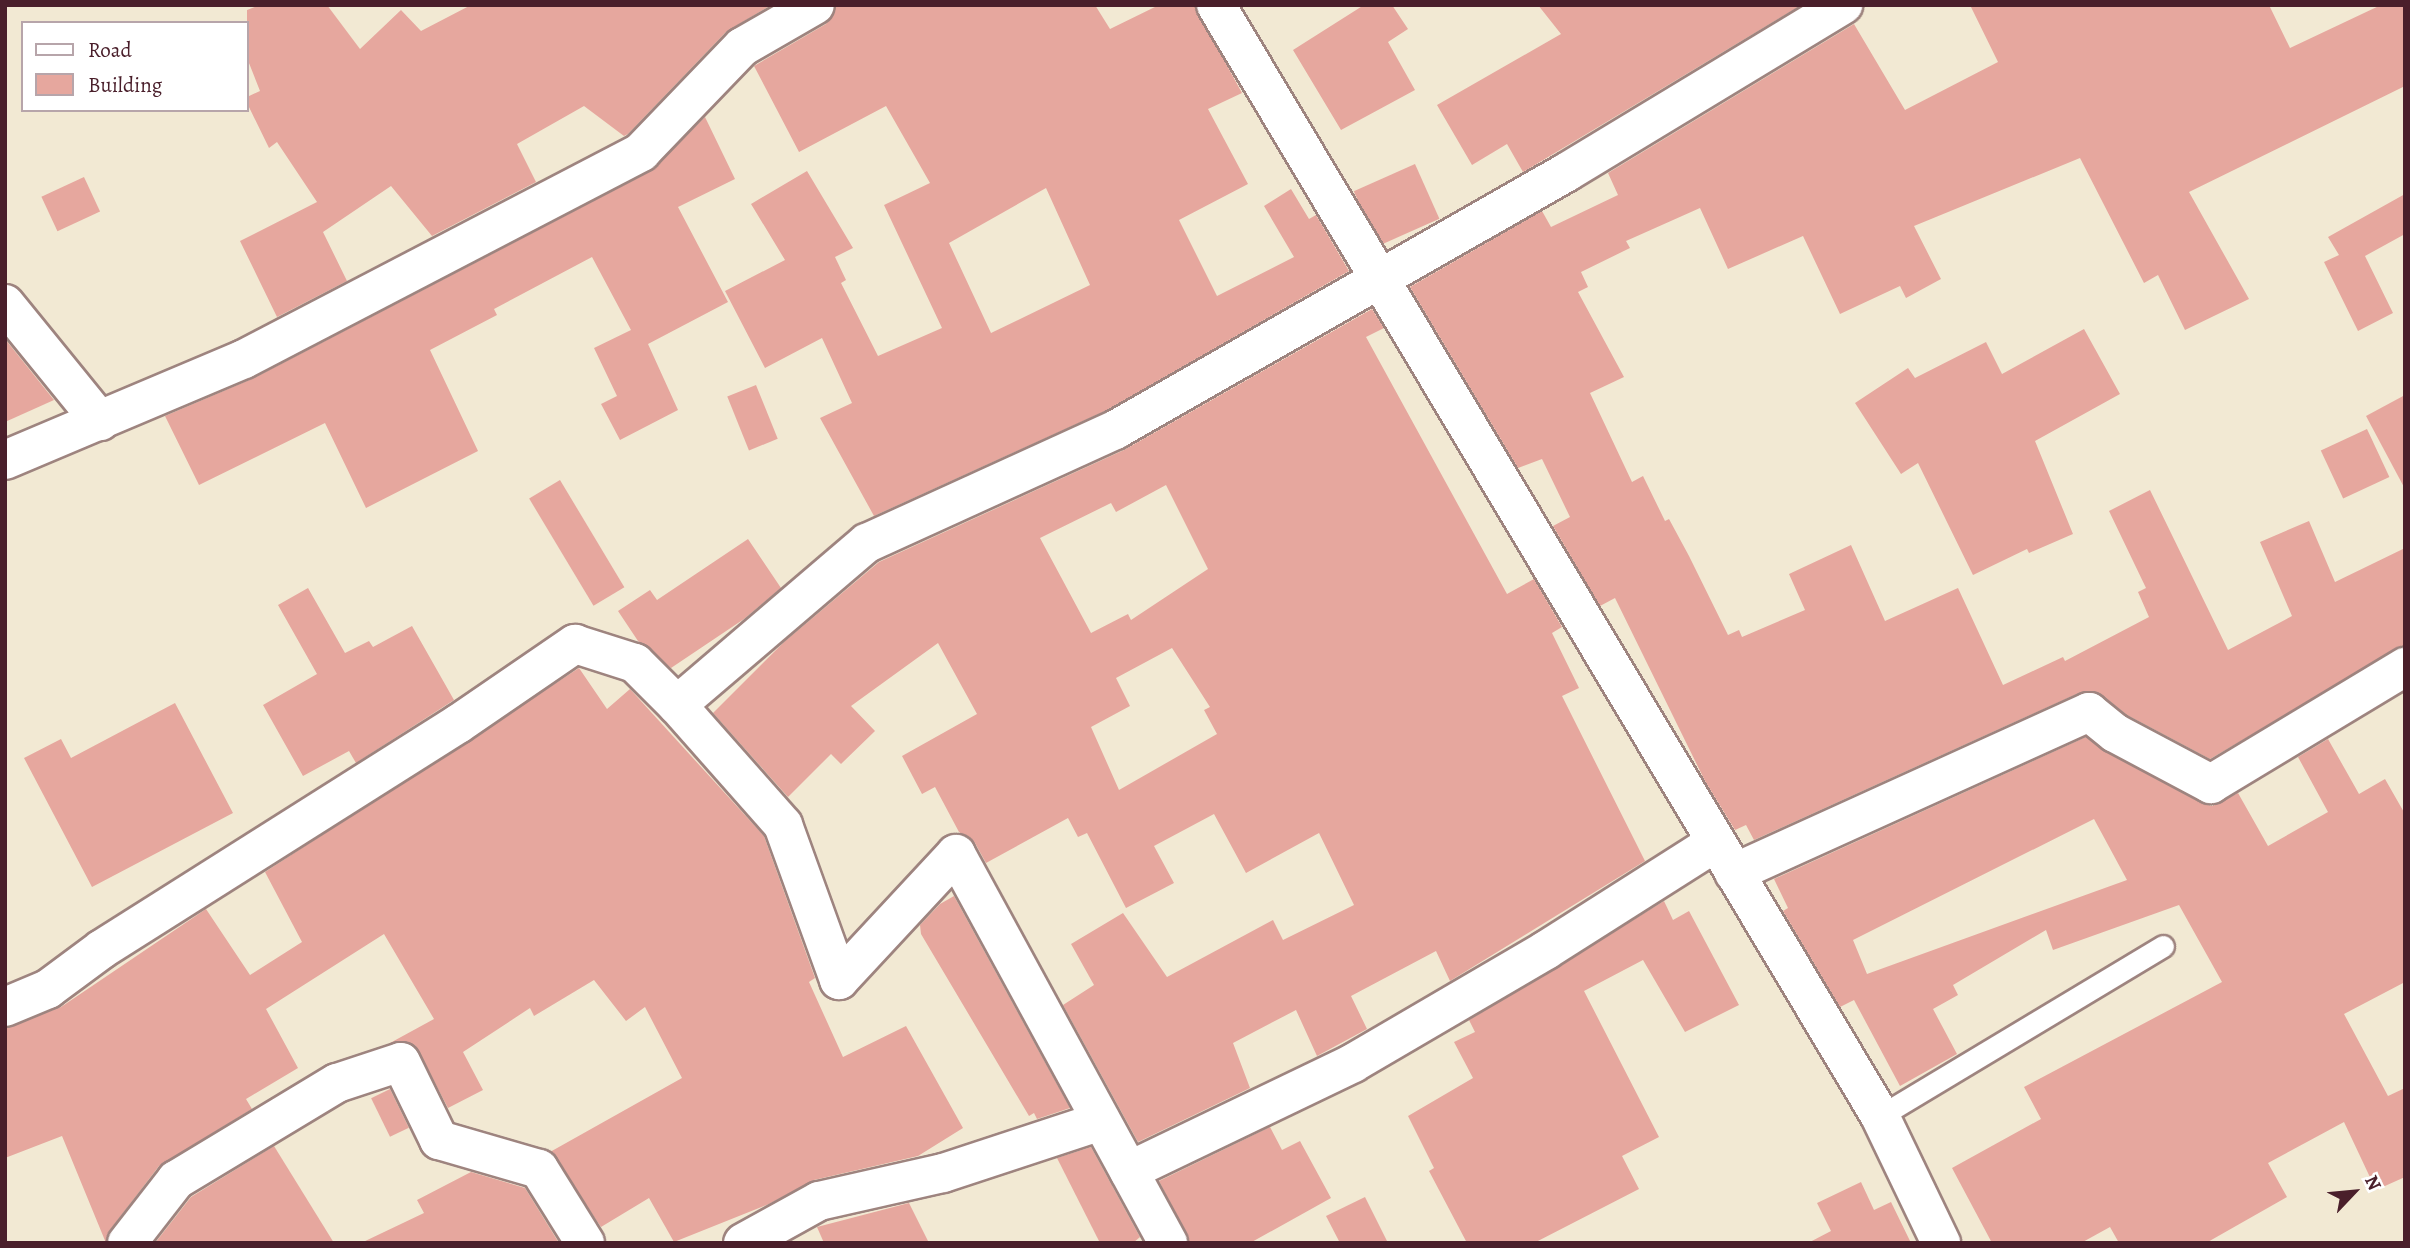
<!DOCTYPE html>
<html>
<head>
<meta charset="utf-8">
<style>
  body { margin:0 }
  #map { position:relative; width:2410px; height:1248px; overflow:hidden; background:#f2e9d3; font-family:Alegreya,serif }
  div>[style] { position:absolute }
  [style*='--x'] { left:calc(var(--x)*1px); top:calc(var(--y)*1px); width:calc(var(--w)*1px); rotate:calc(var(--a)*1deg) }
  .building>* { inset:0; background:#e6a79e; transform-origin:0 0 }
  .roads { filter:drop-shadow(2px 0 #9e847f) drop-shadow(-2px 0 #9e847f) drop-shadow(0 2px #9e847f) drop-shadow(0 -2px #9e847f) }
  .service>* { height:21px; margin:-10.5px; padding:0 10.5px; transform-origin:10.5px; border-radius:10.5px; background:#fff }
  .minor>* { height:38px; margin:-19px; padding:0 19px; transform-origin:19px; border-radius:19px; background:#fff }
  span { translate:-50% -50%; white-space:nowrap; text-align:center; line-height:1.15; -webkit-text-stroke:5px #fff; paint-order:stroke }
  .frame { position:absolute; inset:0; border:7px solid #4a1f2b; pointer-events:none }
  .legend { position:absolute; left:21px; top:21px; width:228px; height:91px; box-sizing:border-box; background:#fff; border:2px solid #b7a5aa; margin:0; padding:9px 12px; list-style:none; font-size:21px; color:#4a1f2b }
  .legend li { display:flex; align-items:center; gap:14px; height:35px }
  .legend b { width:35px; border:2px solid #b7a5aa }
  .north { position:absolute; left:2319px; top:1157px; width:70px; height:70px; -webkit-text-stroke:5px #fff; paint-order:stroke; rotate:64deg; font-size:19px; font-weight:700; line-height:28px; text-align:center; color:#4a1f2b }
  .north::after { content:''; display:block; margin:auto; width:24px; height:32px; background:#4a1f2b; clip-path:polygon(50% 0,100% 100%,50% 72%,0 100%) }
</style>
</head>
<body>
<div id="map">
  <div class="building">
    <div style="clip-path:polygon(260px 5px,327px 5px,360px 49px,401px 10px,421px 31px,471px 5px,771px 5px,726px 32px,628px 134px,624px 136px,584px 106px,517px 144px,536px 182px,432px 236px,391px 186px,323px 232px,347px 281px,277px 317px,240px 241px,317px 202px,277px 142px,269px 148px,247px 103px,247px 97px,260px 91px,247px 58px,247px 10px)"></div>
    <div style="clip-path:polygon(evenodd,837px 5px,1095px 5px,1110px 29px,1159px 5px,1194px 5px,1242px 93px,1208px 109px,1248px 184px,1179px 220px,1217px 296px,1294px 257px,1264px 206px,1291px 189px,1309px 219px,1316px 215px,1349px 271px,1105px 411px,874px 516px,820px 418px,852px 403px,822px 338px,765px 368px,725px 291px,785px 260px,751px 204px,807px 171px,853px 248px,835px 257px,846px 280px,841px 283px,878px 356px,942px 328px,884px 205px,930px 183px,886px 106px,799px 152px,754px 66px,826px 24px,837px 5px,1046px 188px,1090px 285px,991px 333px,949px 243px,1046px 188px)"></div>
    <div style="clip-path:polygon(1364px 5px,1392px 5px,1408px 29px,1388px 42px,1415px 90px,1341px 130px,1293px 50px)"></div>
    <div style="clip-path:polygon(1538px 5px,1797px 5px,1798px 7px,1523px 172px,1507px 144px,1472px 165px,1437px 105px,1561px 34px)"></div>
    <div style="clip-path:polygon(1970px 5px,2269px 5px,2290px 48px,2381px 5px,2405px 5px,2405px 86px,2189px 192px,2249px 299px,2185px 330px,2158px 275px,2144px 283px,2080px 158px,1914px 226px,1941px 279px,1906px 298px,1900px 286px,1840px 314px,1803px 236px,1728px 269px,1700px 208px,1626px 241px,1630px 248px,1581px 272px,1588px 287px,1578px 292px,1624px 377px,1590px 393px,1632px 482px,1643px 476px,1665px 521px,1669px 519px,1689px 556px,1728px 635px,1739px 630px,1742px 637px,1805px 610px,1789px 574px,1851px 545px,1885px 621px,1958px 588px,2003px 685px,2063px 657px,2065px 661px,2149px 617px,2138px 592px,2146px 588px,2109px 511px,2150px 490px,2228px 650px,2292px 616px,2260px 542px,2309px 521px,2335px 582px,2405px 548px,2405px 645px,2210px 759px,2127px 715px,2102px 695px,2081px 692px,1754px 840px,1746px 825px,1735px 830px,1705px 781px,1615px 598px,1600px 606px,1553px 526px,1570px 517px,1542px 459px,1518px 468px,1410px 287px,1542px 211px,1551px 227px,1618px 195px,1608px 173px,1854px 24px,1905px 110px,1998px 62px)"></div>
    <div style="clip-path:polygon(705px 117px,735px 179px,678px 207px,728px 302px,648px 344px,678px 410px,620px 440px,601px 404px,617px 396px,594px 348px,631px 330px,592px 257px,494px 309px,497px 315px,430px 350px,478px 451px,366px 508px,325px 423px,199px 485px,165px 416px,254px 378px,651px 171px)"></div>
    <div style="left:1415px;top:164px;width:60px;height:67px;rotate:66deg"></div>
    <div style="left:84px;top:177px;width:38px;height:47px;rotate:65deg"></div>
    <div style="clip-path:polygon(2405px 194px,2405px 234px,2365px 256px,2393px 313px,2358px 331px,2324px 262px,2339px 255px,2328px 237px)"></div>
    <div style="clip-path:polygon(evenodd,1372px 309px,1384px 328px,1366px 337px,1507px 594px,1534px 579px,1562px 627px,1552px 633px,1579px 688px,1562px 696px,1645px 861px,1450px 981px,1436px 951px,1351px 996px,1367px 1029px,1317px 1056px,1296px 1010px,1233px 1043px,1250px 1088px,1138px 1142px,1063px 1005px,1094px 985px,1071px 944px,1123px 913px,1167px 977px,1273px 920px,1283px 940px,1354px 905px,1319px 833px,1246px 873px,1214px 814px,1154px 846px,1174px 883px,1126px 908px,1087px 833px,1078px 837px,1068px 818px,986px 863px,975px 843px,959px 832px,935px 787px,922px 794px,902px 756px,977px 714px,938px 643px,851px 706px,875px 731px,841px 764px,831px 754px,788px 797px,713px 713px,784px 642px,879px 562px,1124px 450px,1372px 309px,1166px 485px,1208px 569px,1131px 620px,1128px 614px,1091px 633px,1040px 538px,1111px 503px,1116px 512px,1166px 485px,1372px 309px,1172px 648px,1210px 707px,1204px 710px,1217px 734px,1119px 790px,1091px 727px,1130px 706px,1116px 678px,1172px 648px)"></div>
    <div style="clip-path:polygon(2084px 329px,2120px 394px,2035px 441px,2073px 534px,2029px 553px,2027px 549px,1973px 575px,1918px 463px,1901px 474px,1855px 403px,1908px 368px,1915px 378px,1986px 342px,2002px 374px)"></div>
    <div style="clip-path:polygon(5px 339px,54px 400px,5px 422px)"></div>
    <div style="left:756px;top:385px;width:58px;height:31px;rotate:68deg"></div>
    <div style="clip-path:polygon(2405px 395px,2405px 489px,2366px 416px)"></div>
    <div style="left:2367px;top:429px;width:53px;height:51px;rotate:65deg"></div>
    <div style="left:560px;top:480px;width:125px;height:36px;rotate:59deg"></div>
    <div style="clip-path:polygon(748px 539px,781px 588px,744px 619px,671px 668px,638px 641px,618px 611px,650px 590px,657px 600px)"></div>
    <div style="clip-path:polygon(308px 588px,345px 653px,369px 641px,373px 647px,412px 626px,454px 700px,356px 763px,349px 751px,303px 776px,263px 705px,317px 674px,278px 605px)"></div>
    <div style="clip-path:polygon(579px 668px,607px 709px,630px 689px,764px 836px,815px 978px,809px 982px,843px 1057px,906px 1026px,963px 1128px,918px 1156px,814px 1180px,769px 1204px,674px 1242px,649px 1198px,601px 1227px,550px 1152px,682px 1078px,645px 1007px,626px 1021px,594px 980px,534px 1016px,530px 1008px,463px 1052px,483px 1090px,448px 1108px,415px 1045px,390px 1043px,434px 1019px,384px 934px,266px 1009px,298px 1068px,246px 1099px,252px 1109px,159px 1166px,110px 1230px,106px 1243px,62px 1136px,5px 1158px,5px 1028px,61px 1007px,206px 909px,250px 975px,302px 942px,265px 872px)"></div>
    <div style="clip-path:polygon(175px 703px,233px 813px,92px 887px,24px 758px,61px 739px,71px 758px)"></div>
    <div style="clip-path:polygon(evenodd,2086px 737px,2201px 803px,2212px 806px,2238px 793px,2268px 846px,2328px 812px,2298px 757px,2328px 739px,2359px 794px,2385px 779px,2405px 814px,2405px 982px,2344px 1014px,2388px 1096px,2405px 1088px,2405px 1177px,2376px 1190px,2344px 1122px,2268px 1163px,2287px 1197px,2206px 1243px,2119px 1243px,2110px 1227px,2081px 1243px,1992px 1243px,1952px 1168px,2041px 1119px,2024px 1087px,2222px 982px,2179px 905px,2053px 950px,2046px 930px,1953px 985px,1958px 995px,1933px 1009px,1957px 1054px,1900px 1086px,1854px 1000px,1840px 1007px,1783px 911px,1788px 908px,1774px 879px,2086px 737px,2094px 819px,2127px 880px,1867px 974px,1853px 940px,2094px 819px)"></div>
    <div style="clip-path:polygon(954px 896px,1070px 1108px,1037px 1119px,1034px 1113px,1029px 1116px,921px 934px,920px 925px,940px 904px)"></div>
    <div style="clip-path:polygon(1664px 901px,1673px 920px,1689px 911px,1739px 1005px,1685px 1032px,1643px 960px,1584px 991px,1659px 1137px,1622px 1156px,1639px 1189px,1534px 1243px,1467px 1243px,1429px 1171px,1434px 1168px,1408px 1116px,1473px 1078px,1454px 1042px,1475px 1032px,1469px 1020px)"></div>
    <div style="left:390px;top:1089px;width:43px;height:21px;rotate:64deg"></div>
    <div style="clip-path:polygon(1270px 1127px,1282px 1150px,1300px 1141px,1331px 1198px,1250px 1243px,1190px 1243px,1159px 1181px)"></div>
    <div style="clip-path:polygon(274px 1146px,334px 1243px,155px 1243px,191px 1197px)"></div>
    <div style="clip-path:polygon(1091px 1147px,1140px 1237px,1133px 1243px,1100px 1243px,1057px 1158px)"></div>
    <div style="clip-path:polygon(471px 1172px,525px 1188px,559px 1243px,361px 1243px,424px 1213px,417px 1200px)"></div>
    <div style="clip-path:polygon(1861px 1182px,1874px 1210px,1891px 1202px,1911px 1243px,1808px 1243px,1831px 1231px,1817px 1203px)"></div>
    <div style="clip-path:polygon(1365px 1197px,1388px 1243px,1340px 1243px,1326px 1216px)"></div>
    <div style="clip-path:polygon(909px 1203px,929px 1243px,824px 1243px,817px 1227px)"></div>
  </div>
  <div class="roads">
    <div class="service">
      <div style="--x:1880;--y:1116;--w:330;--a:-31"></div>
    </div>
    <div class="minor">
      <div style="--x:1216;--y:5;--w:1294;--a:59.13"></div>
      <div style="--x:1880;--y:1116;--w:141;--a:64.3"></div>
      <div style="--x:5;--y:304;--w:151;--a:50.9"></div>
      <div style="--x:5;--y:460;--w:259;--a:-22.9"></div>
      <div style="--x:244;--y:359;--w:448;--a:-27.5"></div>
      <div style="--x:641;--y:152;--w:146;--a:-46.1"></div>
      <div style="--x:742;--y:47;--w:84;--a:-29.9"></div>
      <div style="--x:677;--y:705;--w:160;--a:48.5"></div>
      <div style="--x:783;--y:825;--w:165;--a:70.1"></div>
      <div style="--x:839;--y:980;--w:172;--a:-47.1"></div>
      <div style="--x:956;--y:854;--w:443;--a:61.4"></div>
      <div style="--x:1734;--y:873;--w:390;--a:-24.4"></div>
      <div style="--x:2089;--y:712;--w:33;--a:39"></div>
      <div style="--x:2115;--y:733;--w:109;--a:28"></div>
      <div style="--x:2211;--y:784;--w:227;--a:-31.1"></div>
      <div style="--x:5;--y:1007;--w:47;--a:-22.7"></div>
      <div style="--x:48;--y:989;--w:67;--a:-36.5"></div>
      <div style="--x:102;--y:949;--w:421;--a:-32.3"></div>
      <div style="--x:458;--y:724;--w:142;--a:-34.4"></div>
      <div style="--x:575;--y:644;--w:63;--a:17.6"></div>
      <div style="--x:635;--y:663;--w:59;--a:45"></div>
      <div style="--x:677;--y:705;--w:250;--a:-40.5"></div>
      <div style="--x:867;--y:543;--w:273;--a:-24.5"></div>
      <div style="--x:1115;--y:430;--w:520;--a:-29.72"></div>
      <div style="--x:1567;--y:172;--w:323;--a:-31.2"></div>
      <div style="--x:1129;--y:1171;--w:249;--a:-25.7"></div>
      <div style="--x:1353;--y:1063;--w:224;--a:-30.3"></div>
      <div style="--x:1546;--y:950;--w:201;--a:-32.4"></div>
      <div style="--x:127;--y:1243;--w:80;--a:-52.1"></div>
      <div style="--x:176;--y:1180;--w:188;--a:-31.1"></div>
      <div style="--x:337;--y:1083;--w:67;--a:-18.2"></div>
      <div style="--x:401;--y:1062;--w:87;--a:64"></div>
      <div style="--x:439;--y:1140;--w:104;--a:16.2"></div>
      <div style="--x:539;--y:1169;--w:87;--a:58.1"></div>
      <div style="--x:743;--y:1243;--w:87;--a:-28.9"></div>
      <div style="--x:819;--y:1201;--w:127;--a:-12.7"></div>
      <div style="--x:943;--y:1173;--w:166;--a:-18.2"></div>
    </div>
  </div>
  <div class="frame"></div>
  <ul class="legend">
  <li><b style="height:9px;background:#fff"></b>Road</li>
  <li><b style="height:19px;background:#e6a79e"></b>Building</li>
  </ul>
  <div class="north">N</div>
</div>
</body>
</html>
